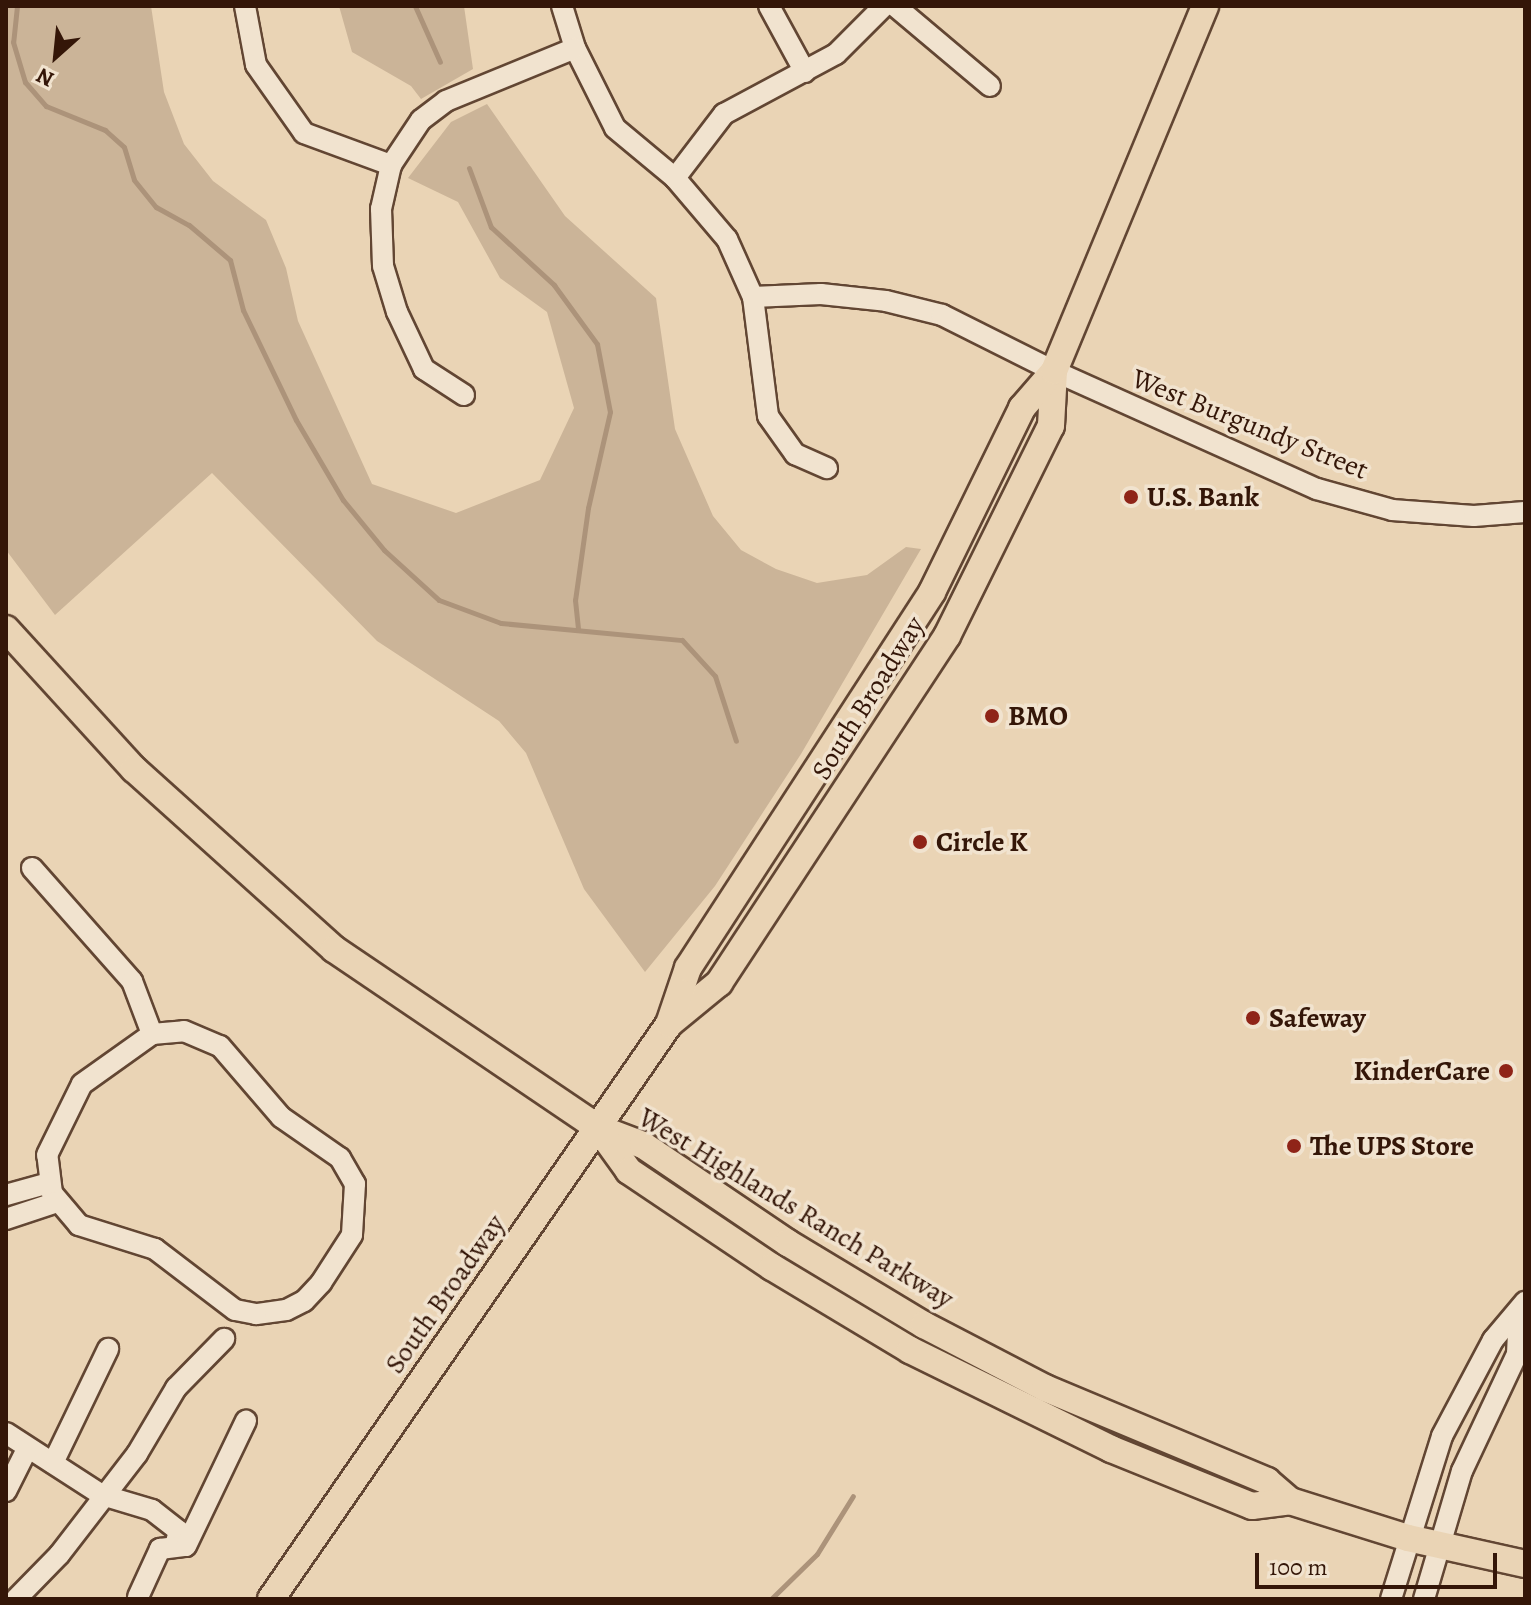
<!DOCTYPE html>
<html>
<head>
<meta charset="utf-8">
<style>
  body { margin:0 }
  #map { position:relative; width:1531px; height:1605px; overflow:hidden; background:#ead4b5; font-family:Alegreya,serif }
  div>[style] { position:absolute }
  [style*='--x'] { left:calc(var(--x)*1px); top:calc(var(--y)*1px); width:calc(var(--w)*1px); rotate:calc(var(--a)*1deg) }
  .green>* { inset:0; background:#cbb498 }
  .stream>* { height:5px; margin:-2.5px; padding:0 2.5px; transform-origin:2.5px; border-radius:2.5px; background:#ac937a }
  .roads { filter:drop-shadow(2px 0 #624633) drop-shadow(-2px 0 #624633) drop-shadow(0 2px #624633) drop-shadow(0 -2px #624633) }
  .minor>* { height:20px; margin:-10px; padding:0 10px; transform-origin:10px; border-radius:10px; background:#f1e3cf }
  .major>* { height:26px; margin:-13px; padding:0 13px; transform-origin:13px; border-radius:13px; background:#ead4b5 }
  .dots>* { width:22px; height:22px; translate:-50% -50%; box-sizing:border-box; border:4px solid #f1e3cf; border-radius:50% }
  span { translate:-50% -50%; white-space:nowrap; text-align:center; line-height:1.15; -webkit-text-stroke:7px #f1e3cf; paint-order:stroke }
  .street-label { font-size:28px; color:#341608 }
  .poi-label { font-size:28px; color:#341608; font-weight:700 }
  .left { translate:0 -50%; text-align:left }
  .right { translate:-100% -50%; text-align:right }
  .frame { position:absolute; inset:0; border:8px solid #341608; pointer-events:none }
  .north { position:absolute; left:16px; top:16px; width:80px; height:80px; -webkit-text-stroke:6px #f1e3cf; paint-order:stroke; rotate:207deg; font-size:22px; font-weight:700; line-height:32px; text-align:center; color:#341608 }
  .north::after { content:''; display:block; margin:auto; width:28px; height:36px; background:#341608; clip-path:polygon(50% 0,100% 100%,50% 72%,0 100%) }
  .scale { position:absolute; left:1255px; top:1553px; width:242px; height:36px; box-sizing:border-box; border:4px solid #341608; border-top:0; padding-left:10px; font-size:24px; line-height:28px; white-space:nowrap; color:#341608; -webkit-text-stroke:6px #f1e3cf; paint-order:stroke }
</style>
</head>
<body>
<div id="map">
  <div class="green">
    <div style="clip-path:polygon(6px 6px,151px 6px,164px 92px,184px 144px,213px 181px,266px 220px,286px 268px,298px 321px,372px 484px,456px 513px,540px 480px,574px 408px,547px 312px,500px 278px,458px 202px,408px 178px,451px 122px,487px 104px,565px 216px,656px 298px,675px 429px,713px 516px,741px 550px,776px 569px,817px 583px,867px 575px,906px 547px,921px 549px,801px 754px,715px 886px,645px 972px,584px 889px,526px 753px,499px 721px,377px 641px,212px 473px,55px 615px,6px 550px)"></div>
    <div style="clip-path:polygon(339px 6px,464px 6px,473px 69px,421px 99px,411px 86px,352px 52px)"></div>
  </div>
  <div class="stream">
    <div style="--x:17;--y:6;--w:36;--a:96"></div>
    <div style="--x:13;--y:42;--w:42;--a:73.3"></div>
    <div style="--x:25;--y:82;--w:32;--a:49"></div>
    <div style="--x:46;--y:106;--w:64;--a:22.1"></div>
    <div style="--x:105;--y:130;--w:25;--a:42"></div>
    <div style="--x:124;--y:147;--w:34;--a:73"></div>
    <div style="--x:134;--y:180;--w:35;--a:51"></div>
    <div style="--x:156;--y:207;--w:38;--a:29"></div>
    <div style="--x:189;--y:225;--w:54;--a:40.5"></div>
    <div style="--x:230;--y:260;--w:52;--a:75.4"></div>
    <div style="--x:243;--y:310;--w:122;--a:64.3"></div>
    <div style="--x:296;--y:420;--w:93;--a:59.6"></div>
    <div style="--x:343;--y:500;--w:65;--a:50.6"></div>
    <div style="--x:384;--y:550;--w:74;--a:42.3"></div>
    <div style="--x:439;--y:600;--w:66;--a:20.4"></div>
    <div style="--x:501;--y:623;--w:182;--a:5.4"></div>
    <div style="--x:682;--y:640;--w:49;--a:47.5"></div>
    <div style="--x:715;--y:676;--w:68;--a:72.1"></div>
    <div style="--x:415;--y:6;--w:61;--a:65.9"></div>
    <div style="--x:469;--y:168;--w:63;--a:69.6"></div>
    <div style="--x:491;--y:227;--w:86;--a:42.6"></div>
    <div style="--x:554;--y:285;--w:73;--a:53.9"></div>
    <div style="--x:597;--y:344;--w:69;--a:79.2"></div>
    <div style="--x:610;--y:412;--w:98;--a:102.9"></div>
    <div style="--x:588;--y:508;--w:93;--a:98"></div>
    <div style="--x:575;--y:600;--w:28;--a:84"></div>
    <div style="--x:771;--y:1599;--w:64;--a:-44.4"></div>
    <div style="--x:817;--y:1554;--w:68;--a:-58.2"></div>
  </div>
  <div class="roads">
    <div class="minor">
      <div style="--x:245;--y:6;--w:60;--a:79.4"></div>
      <div style="--x:256;--y:65;--w:83;--a:54.8"></div>
      <div style="--x:304;--y:133;--w:93;--a:20.2"></div>
      <div style="--x:562;--y:6;--w:44;--a:72.8"></div>
      <div style="--x:575;--y:48;--w:89;--a:63.4"></div>
      <div style="--x:615;--y:128;--w:78;--a:39.8"></div>
      <div style="--x:675;--y:178;--w:80;--a:49.6"></div>
      <div style="--x:727;--y:239;--w:64;--a:65.9"></div>
      <div style="--x:753;--y:297;--w:120;--a:82.8"></div>
      <div style="--x:768;--y:416;--w:47;--a:54.6"></div>
      <div style="--x:795;--y:454;--w:35;--a:24"></div>
      <div style="--x:769;--y:6;--w:75;--a:61.4"></div>
      <div style="--x:895;--y:6;--w:124;--a:40.1"></div>
      <div style="--x:675;--y:178;--w:81;--a:-52.6"></div>
      <div style="--x:724;--y:114;--w:127;--a:-28.2"></div>
      <div style="--x:836;--y:54;--w:68;--a:-45"></div>
      <div style="--x:753;--y:297;--w:68;--a:-2.5"></div>
      <div style="--x:821;--y:294;--w:65;--a:6.1"></div>
      <div style="--x:886;--y:301;--w:58;--a:14"></div>
      <div style="--x:942;--y:315;--w:125;--a:26.6"></div>
      <div style="--x:1054;--y:371;--w:288;--a:24.2"></div>
      <div style="--x:1317;--y:489;--w:78;--a:15.6"></div>
      <div style="--x:1392;--y:510;--w:82;--a:4.2"></div>
      <div style="--x:1474;--y:516;--w:51;--a:-4.5"></div>
      <div style="--x:464;--y:395;--w:48;--a:-147"></div>
      <div style="--x:424;--y:369;--w:63;--a:-115.3"></div>
      <div style="--x:397;--y:312;--w:48;--a:-106.9"></div>
      <div style="--x:383;--y:266;--w:57;--a:-92"></div>
      <div style="--x:381;--y:209;--w:45;--a:-77.2"></div>
      <div style="--x:391;--y:165;--w:54;--a:-56.3"></div>
      <div style="--x:421;--y:120;--w:31;--a:-37"></div>
      <div style="--x:446;--y:101;--w:139;--a:-22.3"></div>
      <div style="--x:32;--y:868;--w:151;--a:48.5"></div>
      <div style="--x:132;--y:981;--w:57;--a:69.3"></div>
      <div style="--x:184;--y:1031;--w:39;--a:23"></div>
      <div style="--x:220;--y:1046;--w:94;--a:49.3"></div>
      <div style="--x:281;--y:1117;--w:72;--a:34.8"></div>
      <div style="--x:340;--y:1158;--w:30;--a:60"></div>
      <div style="--x:355;--y:1184;--w:51;--a:93.4"></div>
      <div style="--x:352;--y:1235;--w:57;--a:122.9"></div>
      <div style="--x:321;--y:1283;--w:25;--a:133"></div>
      <div style="--x:304;--y:1301;--w:20;--a:153"></div>
      <div style="--x:286;--y:1310;--w:30;--a:172"></div>
      <div style="--x:256;--y:1314;--w:21;--a:-169"></div>
      <div style="--x:235;--y:1310;--w:101;--a:-142.7"></div>
      <div style="--x:155;--y:1249;--w:80;--a:-162.5"></div>
      <div style="--x:79;--y:1225;--w:42;--a:-130.2"></div>
      <div style="--x:52;--y:1193;--w:38;--a:-97"></div>
      <div style="--x:47;--y:1155;--w:79;--a:-63.8"></div>
      <div style="--x:82;--y:1084;--w:86;--a:-35.5"></div>
      <div style="--x:152;--y:1034;--w:32;--a:-5"></div>
      <div style="--x:6;--y:1195;--w:45;--a:-15.6"></div>
      <div style="--x:6;--y:1219;--w:54;--a:-18.4"></div>
      <div style="--x:6;--y:1433;--w:114;--a:32.9"></div>
      <div style="--x:102;--y:1495;--w:52;--a:16.7"></div>
      <div style="--x:152;--y:1510;--w:34;--a:38"></div>
      <div style="--x:179;--y:1531;--w:16;--a:105"></div>
      <div style="--x:53;--y:1463;--w:127;--a:-64.2"></div>
      <div style="--x:6;--y:1491;--w:47;--a:-63.4"></div>
      <div style="--x:138;--y:1597;--w:53;--a:-65.4"></div>
      <div style="--x:160;--y:1549;--w:26;--a:-7"></div>
      <div style="--x:186;--y:1546;--w:139;--a:-64.4"></div>
      <div style="--x:16;--y:1599;--w:62;--a:-45.7"></div>
      <div style="--x:59;--y:1555;--w:128;--a:-52.3"></div>
      <div style="--x:137;--y:1454;--w:77;--a:-59.4"></div>
      <div style="--x:176;--y:1388;--w:69;--a:-45.6"></div>
      <div style="--x:1391;--y:1599;--w:171;--a:-72.6"></div>
      <div style="--x:1442;--y:1436;--w:109;--a:-62"></div>
      <div style="--x:1493;--y:1340;--w:50;--a:-49.9"></div>
      <div style="--x:1424;--y:1599;--w:134;--a:-73.5"></div>
      <div style="--x:1462;--y:1471;--w:129;--a:-64.8"></div>
      <div style="--x:1517;--y:1354;--w:42;--a:-87.3"></div>
    </div>
    <div class="major">
      <div style="--x:6;--y:629;--w:190;--a:47.6"></div>
      <div style="--x:134;--y:769;--w:269;--a:42"></div>
      <div style="--x:334;--y:949;--w:319;--a:34.1"></div>
      <div style="--x:598;--y:1128;--w:48;--a:20.7"></div>
      <div style="--x:643;--y:1145;--w:175;--a:34.1"></div>
      <div style="--x:788;--y:1243;--w:159;--a:31.1"></div>
      <div style="--x:924;--y:1325;--w:136;--a:27.5"></div>
      <div style="--x:1045;--y:1388;--w:241;--a:22.7"></div>
      <div style="--x:1267;--y:1481;--w:30;--a:41"></div>
      <div style="--x:1290;--y:1501;--w:124;--a:17.4"></div>
      <div style="--x:1408;--y:1538;--w:120;--a:12.5"></div>
      <div style="--x:669;--y:1024;--w:65;--a:-39.4"></div>
      <div style="--x:719;--y:983;--w:415;--a:-56.7"></div>
      <div style="--x:947;--y:636;--w:234;--a:-63.7"></div>
      <div style="--x:1051;--y:426;--w:55;--a:-86.9"></div>
      <div style="--x:598;--y:1128;--w:53;--a:54.2"></div>
      <div style="--x:629;--y:1171;--w:172;--a:33.9"></div>
      <div style="--x:772;--y:1267;--w:161;--a:31"></div>
      <div style="--x:910;--y:1350;--w:224;--a:26.2"></div>
      <div style="--x:1111;--y:1449;--w:152;--a:22"></div>
      <div style="--x:1252;--y:1506;--w:38;--a:-7"></div>
      <div style="--x:271;--y:1599;--w:699;--a:-55.31"></div>
      <div style="--x:669;--y:1024;--w:59;--a:-71.3"></div>
      <div style="--x:688;--y:968;--w:448;--a:-57"></div>
      <div style="--x:932;--y:592;--w:205;--a:-63.9"></div>
      <div style="--x:1022;--y:408;--w:49;--a:-49.1"></div>
      <div style="--x:1054;--y:371;--w:395;--a:-67.5"></div>
    </div>
  </div>
  <div class="dots">
    <div style="left:1131px;top:497px;background:#8f2418"></div>
    <div style="left:992px;top:716px;background:#8f2418"></div>
    <div style="left:920px;top:842px;background:#8f2418"></div>
    <div style="left:1253px;top:1018px;background:#8f2418"></div>
    <div style="left:1506px;top:1071px;background:#8f2418"></div>
    <div style="left:1294px;top:1146px;background:#8f2418"></div>
  </div>
  <div class="street-label">
    <span style="left:1250px;top:424px;rotate:22deg">West Burgundy Street</span>
    <span style="left:868px;top:698px;rotate:-58deg">South Broadway</span>
    <span style="left:796px;top:1208px;rotate:31deg">West Highlands Ranch Parkway</span>
    <span style="left:445px;top:1294px;rotate:-55deg">South Broadway</span>
  </div>
  <div class="poi-label">
    <span class="left" style="left:1147px;top:497px">U.S. Bank</span>
    <span class="left" style="left:1008px;top:716px">BMO</span>
    <span class="left" style="left:936px;top:842px">Circle K</span>
    <span class="left" style="left:1269px;top:1018px">Safeway</span>
    <span class="right" style="left:1490px;top:1071px">KinderCare</span>
    <span class="left" style="left:1310px;top:1146px">The UPS Store</span>
  </div>
  <div class="frame"></div>
  <div class="north">N</div>
  <div class="scale">100 m</div>
</div>
</body>
</html>
